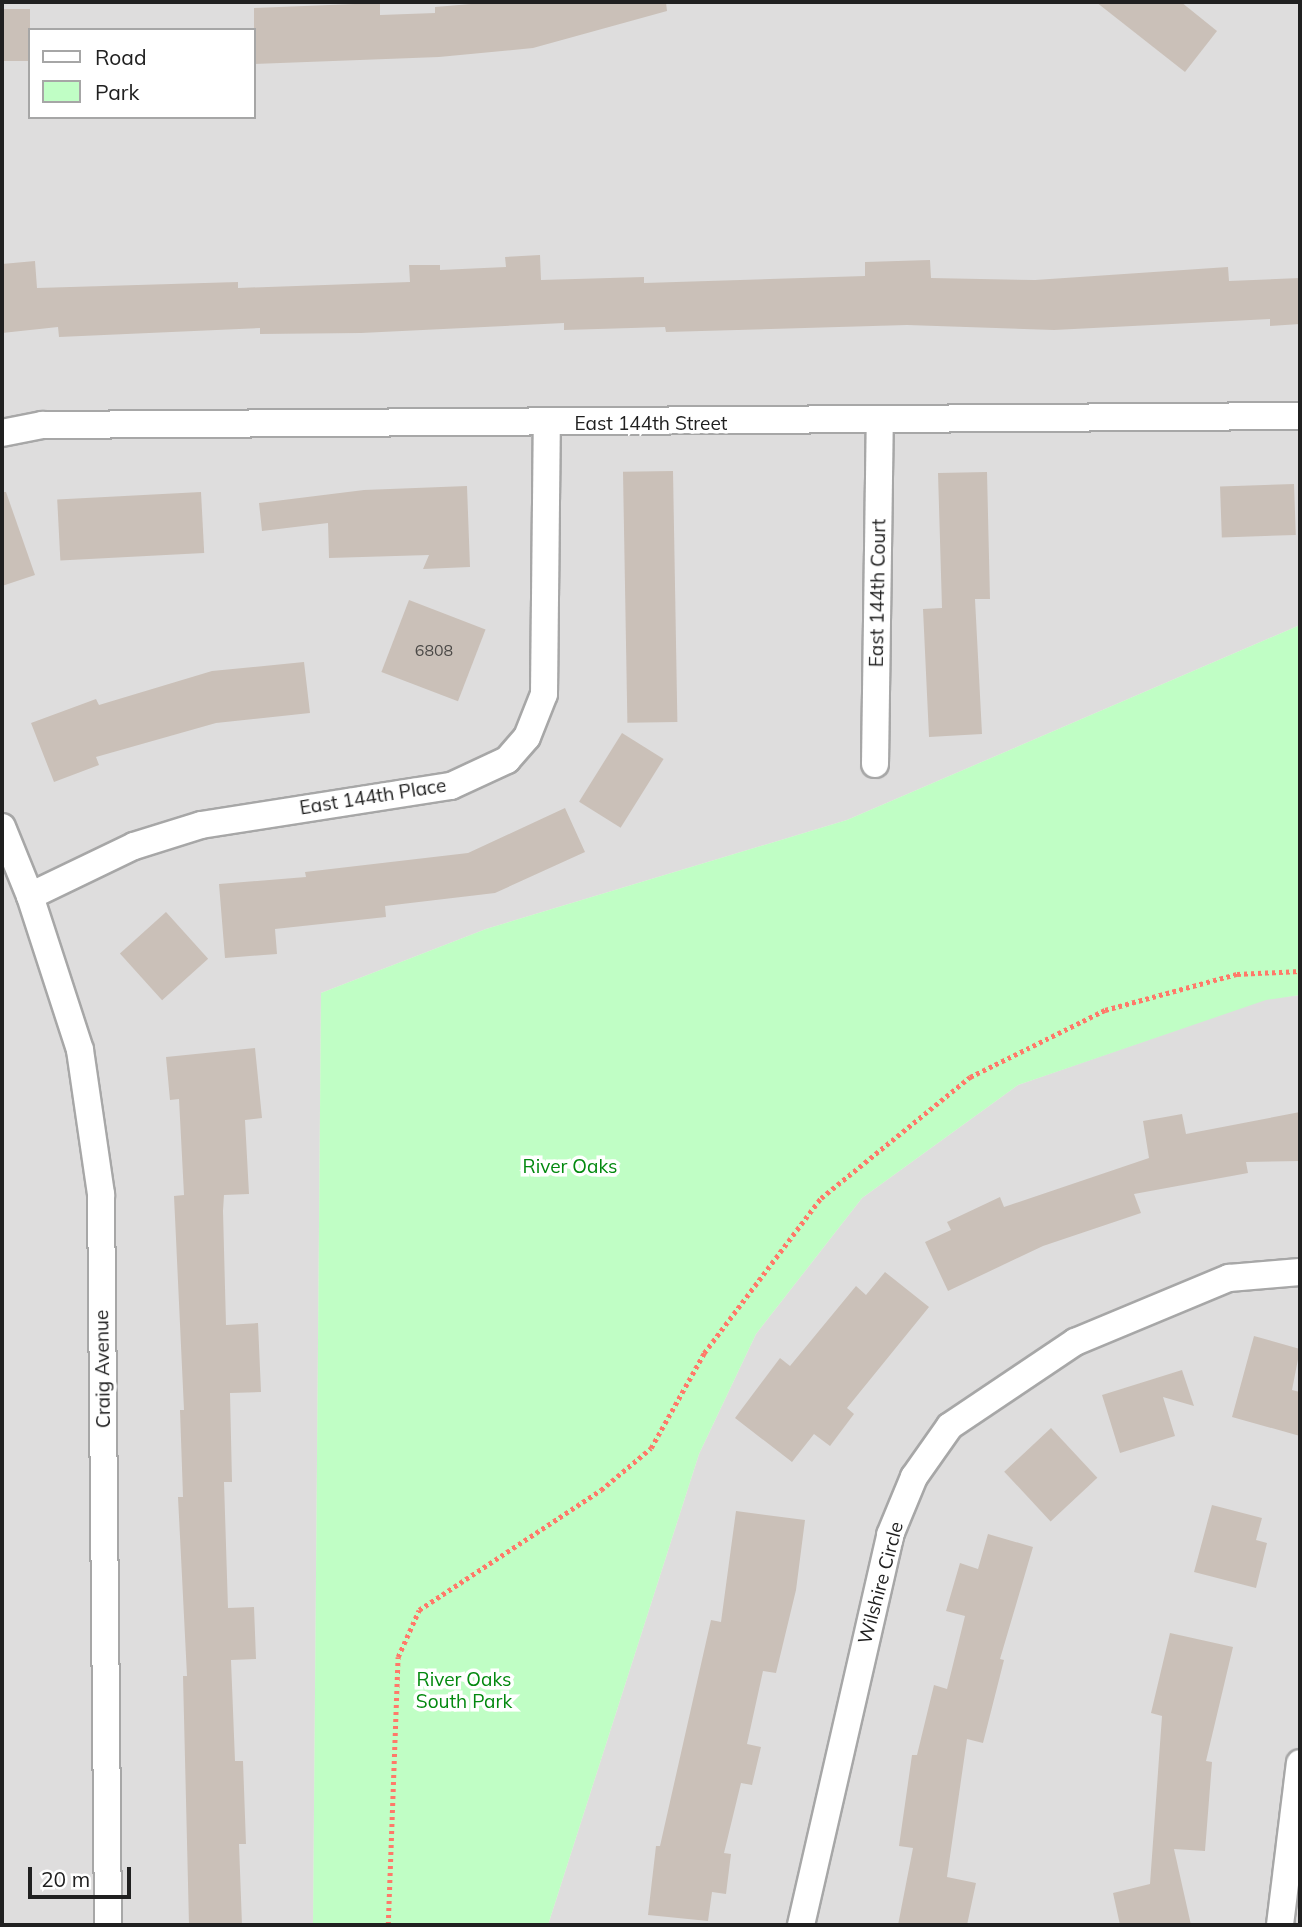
<!DOCTYPE html>
<html>
<head>
<meta charset="utf-8">
<style>
  body { margin:0 }
  #map { position:relative; width:1302px; height:1927px; overflow:hidden; background:#f1ede6; font-family:Mulish,sans-serif }
  div>[style] { position:absolute }
  [style*='--x'] { left:calc(var(--x)*1px); top:calc(var(--y)*1px); width:calc(var(--w)*1px); rotate:calc(var(--a)*1deg) }
  .residential>* { inset:0; background:#dedddd }
  .park>* { inset:0; background:#c0fec5 }
  .building>* { inset:0; background:#cac0b8; transform-origin:0 0 }
  .path>* { height:4.5px; margin-top:-2.25px; transform-origin:0; background:repeating-linear-gradient(90deg,#ff7969 0 3.5px,transparent 0 7px) }
  .roads { filter:drop-shadow(2px 0 #a7a7a7) drop-shadow(-2px 0 #a7a7a7) drop-shadow(0 2px #a7a7a7) drop-shadow(0 -2px #a7a7a7) }
  .minor>* { height:26px; margin:-13px; padding:0 13px; transform-origin:13px; border-radius:13px; background:#fff }
  span { translate:-50% -50%; white-space:nowrap; text-align:center; line-height:1.15; -webkit-text-stroke:7px #fff; paint-order:stroke }
  .number-label { font-size:16px; color:#4a4846 }
  .number-label span { -webkit-text-stroke-width:0 }
  .street-label { font-size:19px; color:#202020 }
  .park-label { font-size:19px; color:#03890f }
  .frame { position:absolute; inset:0; border:4px solid #202020; pointer-events:none }
  .legend { position:absolute; left:28px; top:28px; width:228px; height:91px; box-sizing:border-box; background:#fff; border:2px solid #a6a6a6; margin:0; padding:9px 12px; list-style:none; font-size:21px; color:#202020 }
  .legend li { display:flex; align-items:center; gap:14px; height:35px }
  .legend b { width:35px; border:2px solid #a6a6a6 }
  .scale { position:absolute; left:28px; top:1867px; width:103px; height:32px; box-sizing:border-box; border:4px solid #202020; border-top:0; padding-left:9px; font-size:21px; line-height:24px; white-space:nowrap; color:#202020; -webkit-text-stroke:5px #fff; paint-order:stroke }
</style>
</head>
<body>
<div id="map">
  <div class="residential">
    <div style="clip-path:polygon(evenodd,2px 2px,1300px 2px,1300px 625px,847px 820px,486px 929px,321px 993px,313px 1925px,2px 1925px,2px 2px,30px 30px,254px 30px,254px 117px,30px 117px,30px 30px)"></div>
    <div style="clip-path:polygon(1300px 995px,1300px 1925px,548px 1925px,699px 1454px,756px 1334px,862px 1198px,1018px 1085px,1266px 999px)"></div>
  </div>
  <div class="park">
    <div style="clip-path:polygon(1300px 625px,1300px 995px,1266px 1000px,1018px 1085px,862px 1198px,756px 1334px,699px 1454px,548px 1925px,313px 1925px,321px 993px,486px 929px,847px 820px)"></div>
  </div>
  <div class="building">
    <div style="clip-path:polygon(495px 2px,666px 2px,667px 11px,533px 48px,439px 57px,254px 64px,254px 8px,380px 3px,380px 15px,435px 13px,435px 7px)"></div>
    <div style="clip-path:polygon(1096px 2px,1181px 2px,1217px 31px,1185px 72px)"></div>
    <div style="left:30px;top:9px;width:52px;height:28px;rotate:90deg"></div>
    <div style="clip-path:polygon(540px 255px,541px 280px,644px 277px,644px 283px,865px 276px,865px 262px,930px 260px,931px 278px,1035px 280px,1228px 267px,1229px 281px,1300px 278px,1300px 324px,1270px 326px,1270px 319px,1054px 330px,907px 325px,666px 332px,665px 327px,564px 330px,564px 323px,361px 333px,260px 334px,260px 328px,59px 337px,58px 327px,2px 333px,2px 264px,35px 261px,37px 288px,238px 282px,238px 288px,410px 282px,409px 265px,440px 265px,440px 270px,506px 267px,505px 257px)"></div>
    <div style="left:673px;top:471px;width:251px;height:50px;rotate:89deg"></div>
    <div style="clip-path:polygon(987px 472px,990px 599px,975px 599px,982px 734px,929px 737px,923px 609px,942px 608px,938px 473px)"></div>
    <div style="left:1294px;top:484px;width:51px;height:74px;rotate:88deg"></div>
    <div style="clip-path:polygon(467px 486px,470px 567px,423px 569px,429px 555px,329px 558px,328px 523px,262px 531px,259px 503px,364px 490px)"></div>
    <div style="clip-path:polygon(2px 492px,6px 492px,35px 575px,2px 586px)"></div>
    <div style="left:201px;top:492px;width:61px;height:144px;rotate:87deg"></div>
    <div style="left:409px;top:600px;width:82px;height:77px;rotate:21deg"></div>
    <div style="clip-path:polygon(304px 662px,310px 713px,216px 723px,96px 757px,99px 765px,54px 782px,31px 723px,96px 699px,99px 705px,212px 671px)"></div>
    <div style="left:622px;top:733px;width:49px;height:81px;rotate:32deg"></div>
    <div style="clip-path:polygon(565px 808px,585px 852px,495px 893px,385px 906px,386px 917px,275px 929px,277px 954px,225px 958px,219px 884px,306px 877px,305px 872px,468px 853px)"></div>
    <div style="left:166px;top:912px;width:63px;height:62px;rotate:48deg"></div>
    <div style="clip-path:polygon(255px 1048px,262px 1118px,245px 1120px,249px 1194px,224px 1195px,223px 1211px,226px 1325px,258px 1323px,261px 1392px,230px 1393px,232px 1482px,224px 1482px,228px 1608px,254px 1607px,256px 1659px,231px 1660px,235px 1761px,243px 1761px,246px 1844px,239px 1844px,242px 1925px,189px 1925px,183px 1676px,187px 1676px,178px 1497px,183px 1497px,180px 1410px,184px 1410px,174px 1196px,184px 1195px,179px 1099px,170px 1100px,166px 1057px)"></div>
    <div style="clip-path:polygon(1300px 1112px,1300px 1161px,1246px 1162px,1248px 1173px,1134px 1194px,1141px 1213px,1043px 1246px,948px 1291px,925px 1242px,951px 1230px,947px 1222px,1000px 1197px,1004px 1207px,1149px 1158px,1143px 1121px,1182px 1114px,1186px 1134px)"></div>
    <div style="clip-path:polygon(885px 1272px,929px 1307px,847px 1408px,854px 1414px,830px 1446px,814px 1434px,792px 1462px,735px 1418px,780px 1358px,790px 1366px,856px 1286px,866px 1295px)"></div>
    <div style="clip-path:polygon(1254px 1336px,1300px 1349px,1292px 1390px,1300px 1392px,1300px 1436px,1232px 1417px)"></div>
    <div style="clip-path:polygon(1182px 1370px,1194px 1406px,1163px 1397px,1175px 1436px,1120px 1453px,1102px 1395px)"></div>
    <div style="left:1051px;top:1428px;width:68px;height:64px;rotate:47deg"></div>
    <div style="clip-path:polygon(1212px 1505px,1262px 1518px,1256px 1540px,1267px 1543px,1256px 1588px,1194px 1572px)"></div>
    <div style="clip-path:polygon(736px 1511px,805px 1520px,796px 1590px,776px 1673px,763px 1671px,747px 1744px,761px 1747px,752px 1785px,741px 1783px,724px 1853px,731px 1854px,726px 1894px,712px 1892px,708px 1921px,648px 1915px,656px 1846px,660px 1846px,711px 1620px,721px 1622px)"></div>
    <div style="clip-path:polygon(988px 1534px,1033px 1547px,1000px 1659px,1004px 1660px,983px 1743px,967px 1739px,947px 1877px,976px 1883px,967px 1925px,898px 1925px,913px 1848px,899px 1846px,912px 1755px,917px 1755px,934px 1685px,947px 1689px,965px 1616px,946px 1611px,960px 1563px,978px 1569px)"></div>
    <div style="clip-path:polygon(1170px 1633px,1233px 1647px,1206px 1761px,1212px 1762px,1205px 1851px,1174px 1849px,1191px 1925px,1120px 1925px,1113px 1893px,1150px 1884px,1162px 1716px,1151px 1713px)"></div>
  </div>
  <div class="path">
    <div style="--x:388;--y:1925;--w:268;--a:-87.9"></div>
    <div style="--x:398;--y:1657;--w:51;--a:-65.9"></div>
    <div style="--x:419;--y:1610;--w:218;--a:-33.4"></div>
    <div style="--x:601;--y:1490;--w:65;--a:-40"></div>
    <div style="--x:651;--y:1448;--w:109;--a:-60.8"></div>
    <div style="--x:704;--y:1353;--w:194;--a:-53"></div>
    <div style="--x:821;--y:1198;--w:192;--a:-39.1"></div>
    <div style="--x:970;--y:1077;--w:151;--a:-26.4"></div>
    <div style="--x:1105;--y:1010;--w:137;--a:-15.3"></div>
    <div style="--x:1237;--y:974;--w:63;--a:-2.7"></div>
  </div>
  <div class="roads">
    <div class="minor">
      <div style="--x:2;--y:433;--w:41;--a:-11.3"></div>
      <div style="--x:42;--y:425;--w:1258;--a:-0.41"></div>
      <div style="--x:875;--y:764;--w:342;--a:-89.2"></div>
      <div style="--x:2;--y:827;--w:74;--a:67.9"></div>
      <div style="--x:30;--y:896;--w:162;--a:72"></div>
      <div style="--x:80;--y:1050;--w:146;--a:81.7"></div>
      <div style="--x:101;--y:1194;--w:731;--a:89.45"></div>
      <div style="--x:30;--y:896;--w:115;--a:-25.7"></div>
      <div style="--x:134;--y:846;--w:70;--a:-17.4"></div>
      <div style="--x:201;--y:825;--w:253;--a:-8.9"></div>
      <div style="--x:451;--y:786;--w:62;--a:-24.9"></div>
      <div style="--x:507;--y:760;--w:30;--a:-49"></div>
      <div style="--x:527;--y:737;--w:46;--a:-68.4"></div>
      <div style="--x:544;--y:694;--w:270;--a:-89.4"></div>
      <div style="--x:801;--y:1925;--w:400;--a:-77.1"></div>
      <div style="--x:890;--y:1535;--w:63;--a:-67.5"></div>
      <div style="--x:914;--y:1477;--w:62;--a:-54.8"></div>
      <div style="--x:950;--y:1426;--w:151;--a:-33.9"></div>
      <div style="--x:1075;--y:1342;--w:167;--a:-22.6"></div>
      <div style="--x:1229;--y:1278;--w:71;--a:-4.8"></div>
      <div style="--x:1280;--y:1925;--w:163;--a:-83"></div>
    </div>
  </div>
  <div class="number-label">
    <span style="left:434px;top:650px">6808</span>
  </div>
  <div class="street-label">
    <span style="left:651px;top:424px">East 144th Street</span>
    <span style="left:878px;top:593px;rotate:-89deg">East 144th Court</span>
    <span style="left:373px;top:797px;rotate:-9deg">East 144th Place</span>
    <span style="left:103px;top:1369px;rotate:-91deg">Craig Avenue</span>
    <span style="left:881px;top:1583px;rotate:-75deg">Wilshire Circle</span>
  </div>
  <div class="park-label">
    <span style="left:570px;top:1167px">River Oaks</span>
    <span style="left:464px;top:1691px">River Oaks<br>South Park</span>
  </div>
  <div class="frame"></div>
  <ul class="legend">
  <li><b style="height:9px;background:#fff"></b>Road</li>
  <li><b style="height:19px;background:#c0fec5"></b>Park</li>
  </ul>
  <div class="scale">20 m</div>
</div>
</body>
</html>
